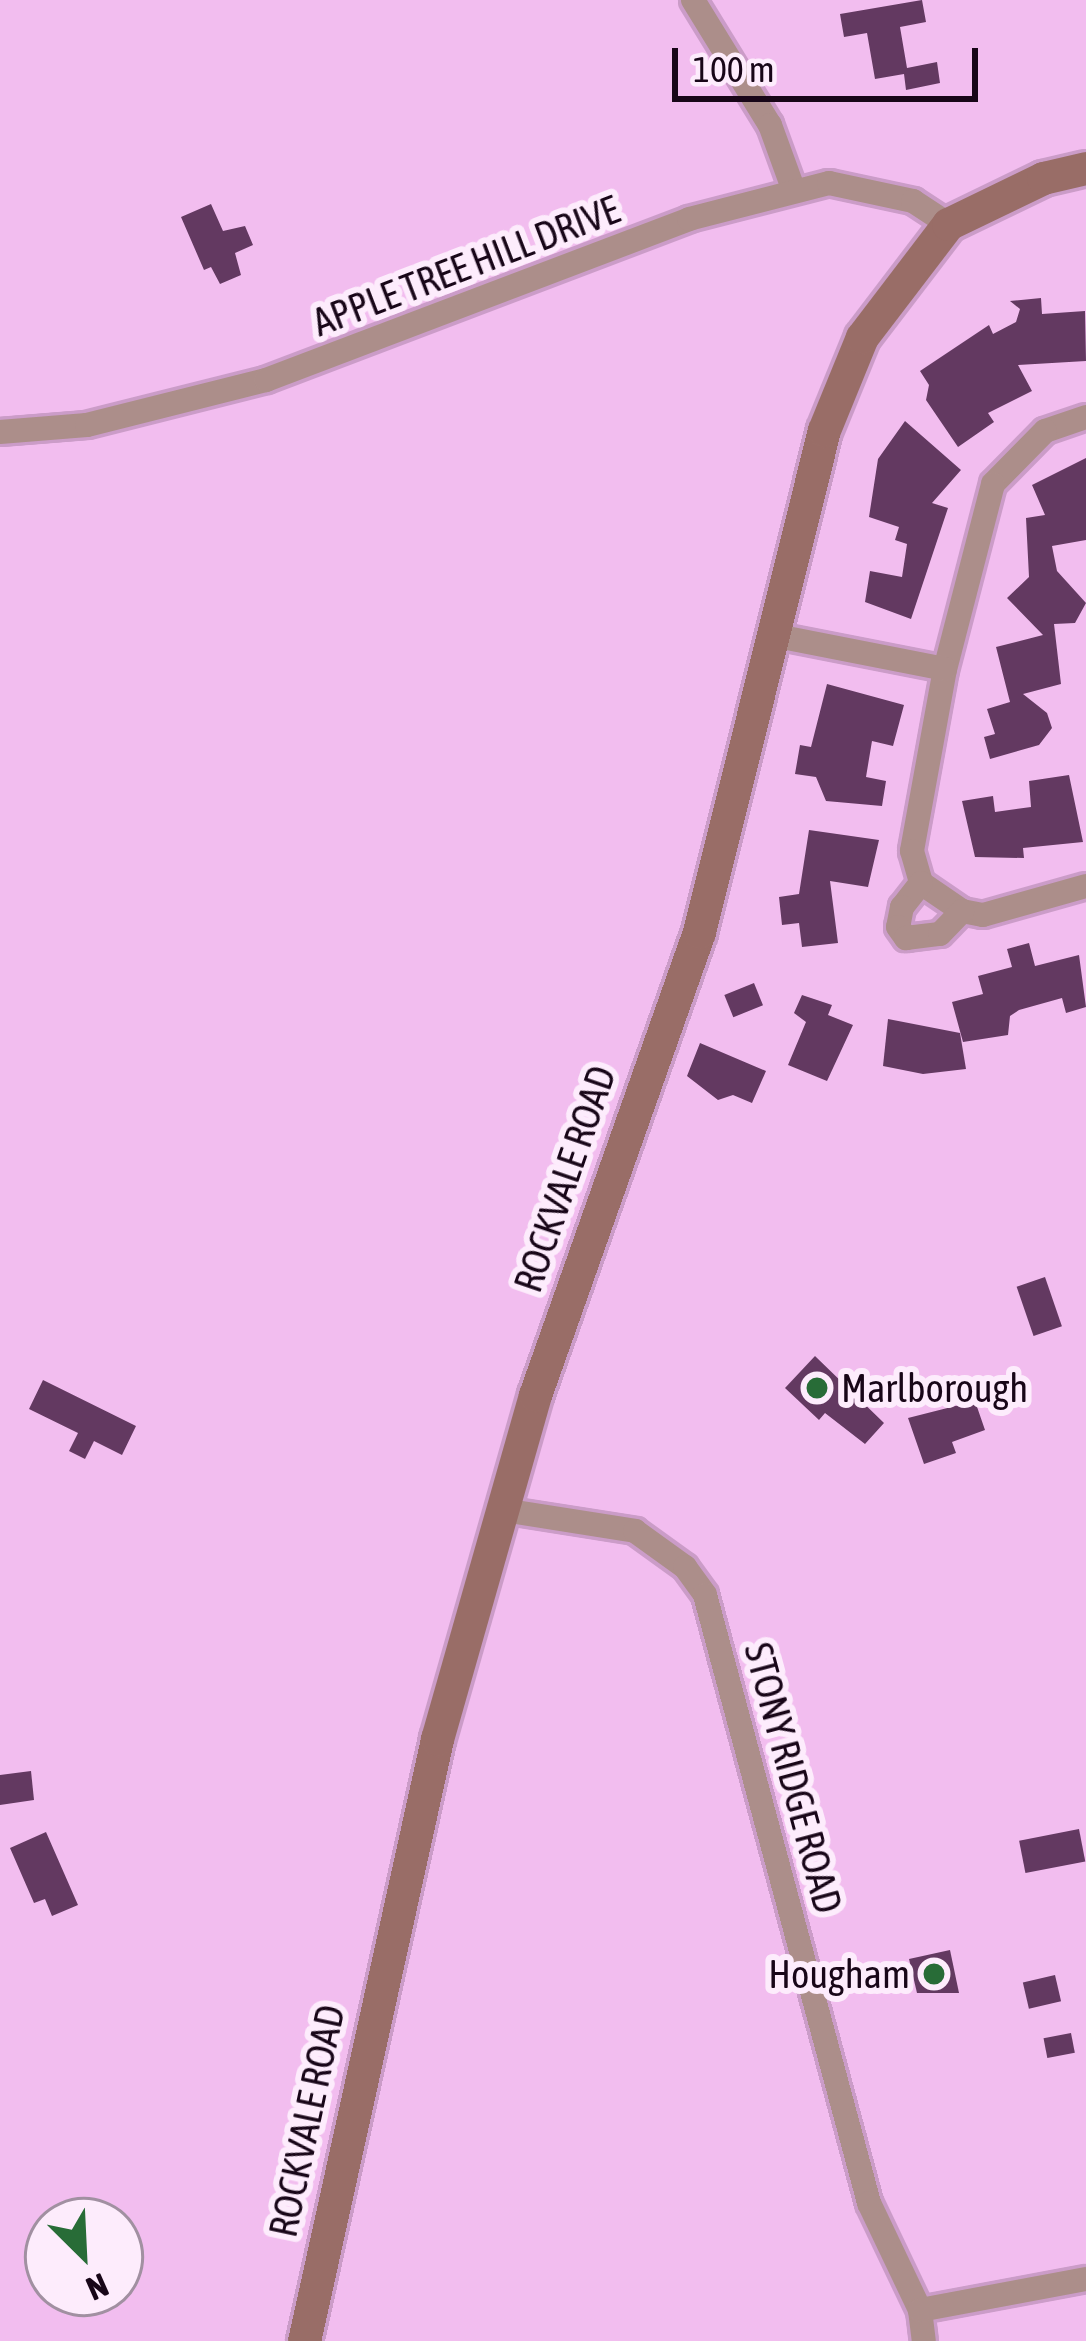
<!DOCTYPE html>
<html>
<head>
<meta charset="utf-8">
<style>
  body { margin:0 }
  #map { position:relative; width:1086px; height:2341px; overflow:hidden; background:#f2bdef; font-family:"Asap Condensed",sans-serif }
  div>[style] { position:absolute }
  [style*='--x'] { left:calc(var(--x)*1px); top:calc(var(--y)*1px); width:calc(var(--w)*1px); rotate:calc(var(--a)*1deg) }
  .building>* { inset:0; background:#633961; transform-origin:0 0 }
  .roads { filter:drop-shadow(3px 0 #cb9cc8) drop-shadow(-3px 0 #cb9cc8) drop-shadow(0 3px #cb9cc8) drop-shadow(0 -3px #cb9cc8) }
  .street>* { height:24px; margin:-12px; padding:0 12px; transform-origin:12px; border-radius:12px; background:#ac8e8a }
  .secondary>* { height:33px; margin:-16.5px; padding:0 16.5px; transform-origin:16.5px; border-radius:16.5px; background:#996d67 }
  .dots>* { width:33px; height:33px; translate:-50% -50%; box-sizing:border-box; border:6px solid #fdecfc; border-radius:50% }
  span { translate:-50% -50%; white-space:nowrap; text-align:center; line-height:1.15; -webkit-text-stroke:12px #fdecfc; paint-order:stroke }
  .street-label { font-size:39px; color:#180618 }
  .poi-label { font-size:39px; color:#180618 }
  .left { translate:0 -50%; text-align:left }
  .right { translate:-100% -50%; text-align:right }
  .north { position:absolute; left:24px; top:2197px; width:120px; height:120px; box-sizing:border-box; background:#fdecfc; border:3px solid #a190a1; border-radius:50%; rotate:156deg; font-size:33px; font-weight:700; line-height:48px; text-align:center; color:#180618 }
  .north::after { content:''; display:block; margin:auto; width:42px; height:54px; background:#286c37; clip-path:polygon(50% 0,100% 100%,50% 72%,0 100%) }
  .scale { position:absolute; left:672px; top:48px; width:306px; height:54px; box-sizing:border-box; border:6px solid #180618; border-top:0; padding-left:15px; font-size:36px; line-height:42px; white-space:nowrap; color:#180618; -webkit-text-stroke:9px #fdecfc; paint-order:stroke }
</style>
</head>
<body>
<div id="map">
  <div class="building">
    <div style="clip-path:polygon(922px 0,926px 22px,900px 27px,907px 68px,937px 62px,940px 83px,906px 90px,904px 74px,875px 79px,867px 33px,844px 37px,840px 14px)"></div>
    <div style="clip-path:polygon(211px 204px,223px 231px,245px 226px,253px 245px,235px 253px,241px 275px,220px 284px,211px 267px,204px 270px,181px 217px)"></div>
    <div style="clip-path:polygon(1041px 298px,1042px 314px,1085px 311px,1086px 361px,1018px 365px,1032px 391px,988px 413px,994px 422px,958px 447px,926px 400px,929px 385px,920px 371px,989px 325px,993px 334px,1016px 322px,1020px 309px,1010px 301px)"></div>
    <div style="clip-path:polygon(905px 421px,961px 470px,932px 503px,948px 508px,911px 619px,865px 602px,870px 571px,902px 577px,907px 544px,895px 540px,899px 527px,869px 517px,878px 459px)"></div>
    <div style="clip-path:polygon(1086px 458px,1086px 540px,1052px 546px,1057px 571px,1086px 603px,1075px 623px,1054px 624px,1061px 684px,1023px 694px,1047px 713px,1052px 728px,1039px 745px,990px 759px,984px 737px,995px 734px,987px 709px,1010px 702px,996px 647px,1043px 635px,1007px 598px,1029px 577px,1026px 518px,1045px 515px,1032px 485px)"></div>
    <div style="clip-path:polygon(827px 684px,904px 705px,893px 746px,872px 741px,866px 777px,886px 781px,882px 806px,826px 801px,816px 777px,795px 774px,800px 745px,811px 747px)"></div>
    <div style="clip-path:polygon(1069px 775px,1083px 842px,1023px 848px,1024px 858px,975px 857px,962px 801px,993px 796px,995px 812px,1031px 807px,1029px 781px)"></div>
    <div style="clip-path:polygon(809px 830px,879px 840px,868px 887px,830px 881px,838px 943px,802px 947px,799px 923px,782px 925px,779px 897px,799px 894px)"></div>
    <div style="clip-path:polygon(1029px 943px,1035px 966px,1079px 955px,1086px 1007px,1066px 1013px,1062px 998px,1019px 1010px,1010px 1016px,1008px 1035px,963px 1042px,952px 1002px,983px 994px,978px 976px,1012px 967px,1007px 949px)"></div>
    <div style="left:754px;top:983px;width:24px;height:32px;rotate:68deg"></div>
    <div style="clip-path:polygon(802px 995px,832px 1005px,828px 1015px,853px 1025px,827px 1081px,788px 1065px,806px 1022px,794px 1013px)"></div>
    <div style="clip-path:polygon(888px 1019px,960px 1033px,966px 1069px,923px 1074px,883px 1066px)"></div>
    <div style="clip-path:polygon(700px 1043px,766px 1071px,752px 1103px,733px 1095px,718px 1100px,687px 1076px)"></div>
    <div style="left:1045px;top:1277px;width:52px;height:30px;rotate:71deg"></div>
    <div style="clip-path:polygon(815px 1356px,884px 1423px,865px 1444px,825px 1413px,819px 1420px,785px 1388px)"></div>
    <div style="clip-path:polygon(43px 1380px,136px 1426px,122px 1455px,94px 1441px,85px 1459px,69px 1451px,78px 1433px,29px 1409px)"></div>
    <div style="clip-path:polygon(975px 1401px,985px 1430px,952px 1442px,956px 1453px,924px 1464px,908px 1418px)"></div>
    <div style="clip-path:polygon(31px 1771px,34px 1800px,0 1805px,0 1775px)"></div>
    <div style="left:1079px;top:1829px;width:33px;height:61px;rotate:79deg"></div>
    <div style="clip-path:polygon(46px 1832px,78px 1905px,52px 1916px,45px 1899px,34px 1903px,10px 1848px)"></div>
    <div style="clip-path:polygon(950px 1950px,959px 1993px,917px 1993px,909px 1959px)"></div>
    <div style="left:1055px;top:1975px;width:27px;height:33px;rotate:77deg"></div>
    <div style="left:1071px;top:2033px;width:20px;height:28px;rotate:79deg"></div>
  </div>
  <div class="roads">
    <div class="street">
      <div style="--x:693;--y:0;--w:147;--a:58.4"></div>
      <div style="--x:770;--y:125;--w:70;--a:70"></div>
      <div style="--x:1086;--y:417;--w:43;--a:161.1"></div>
      <div style="--x:1045;--y:431;--w:74;--a:134.5"></div>
      <div style="--x:993;--y:484;--w:191;--a:104.5"></div>
      <div style="--x:945;--y:669;--w:185;--a:100.3"></div>
      <div style="--x:912;--y:851;--w:33;--a:74"></div>
      <div style="--x:921;--y:883;--w:50;--a:34.3"></div>
      <div style="--x:962;--y:911;--w:21;--a:11"></div>
      <div style="--x:983;--y:915;--w:107;--a:-15.7"></div>
      <div style="--x:0;--y:432;--w:87;--a:-4.6"></div>
      <div style="--x:87;--y:425;--w:185;--a:-14.1"></div>
      <div style="--x:266;--y:380;--w:453;--a:-20.8"></div>
      <div style="--x:689;--y:219;--w:145;--a:-14.4"></div>
      <div style="--x:829;--y:183;--w:86;--a:12.1"></div>
      <div style="--x:913;--y:201;--w:42;--a:33.3"></div>
      <div style="--x:772;--y:635;--w:176;--a:11.1"></div>
      <div style="--x:921;--y:883;--w:31;--a:128"></div>
      <div style="--x:902;--y:907;--w:20;--a:101"></div>
      <div style="--x:898;--y:927;--w:14;--a:54"></div>
      <div style="--x:906;--y:938;--w:34;--a:-7"></div>
      <div style="--x:940;--y:934;--w:32;--a:-46"></div>
      <div style="--x:503;--y:1510;--w:134;--a:9"></div>
      <div style="--x:635;--y:1531;--w:62;--a:35.8"></div>
      <div style="--x:685;--y:1567;--w:34;--a:54"></div>
      <div style="--x:705;--y:1595;--w:630;--a:74.9"></div>
      <div style="--x:869;--y:2203;--w:119;--a:64.5"></div>
      <div style="--x:920;--y:2310;--w:31;--a:83"></div>
      <div style="--x:920;--y:2310;--w:169;--a:-10.6"></div>
    </div>
    <div class="secondary">
      <div style="--x:304;--y:2341;--w:617;--a:-77.54"></div>
      <div style="--x:437;--y:1739;--w:358;--a:-74.1"></div>
      <div style="--x:535;--y:1395;--w:491;--a:-70.5"></div>
      <div style="--x:699;--y:932;--w:517;--a:-76.02"></div>
      <div style="--x:824;--y:430;--w:100;--a:-67.8"></div>
      <div style="--x:862;--y:337;--w:142;--a:-52.7"></div>
      <div style="--x:948;--y:224;--w:106;--a:-25.8"></div>
      <div style="--x:1043;--y:178;--w:44;--a:-13.1"></div>
    </div>
  </div>
  <div class="dots">
    <div style="left:817px;top:1388px;background:#286c37"></div>
    <div style="left:934px;top:1974px;background:#286c37"></div>
  </div>
  <div class="street-label">
    <span style="left:466px;top:266px;rotate:-21deg">APPLE TREE HILL DRIVE</span>
    <span style="left:565px;top:1179px;rotate:-71deg">ROCKVALE ROAD</span>
    <span style="left:793px;top:1778px;rotate:75deg">STONY RIDGE ROAD</span>
    <span style="left:307px;top:2121px;rotate:-78deg">ROCKVALE ROAD</span>
  </div>
  <div class="poi-label">
    <span class="left" style="left:841px;top:1388px">Marlborough</span>
    <span class="right" style="left:910px;top:1974px">Hougham</span>
  </div>
  <div class="north">N</div>
  <div class="scale">100 m</div>
</div>
</body>
</html>
